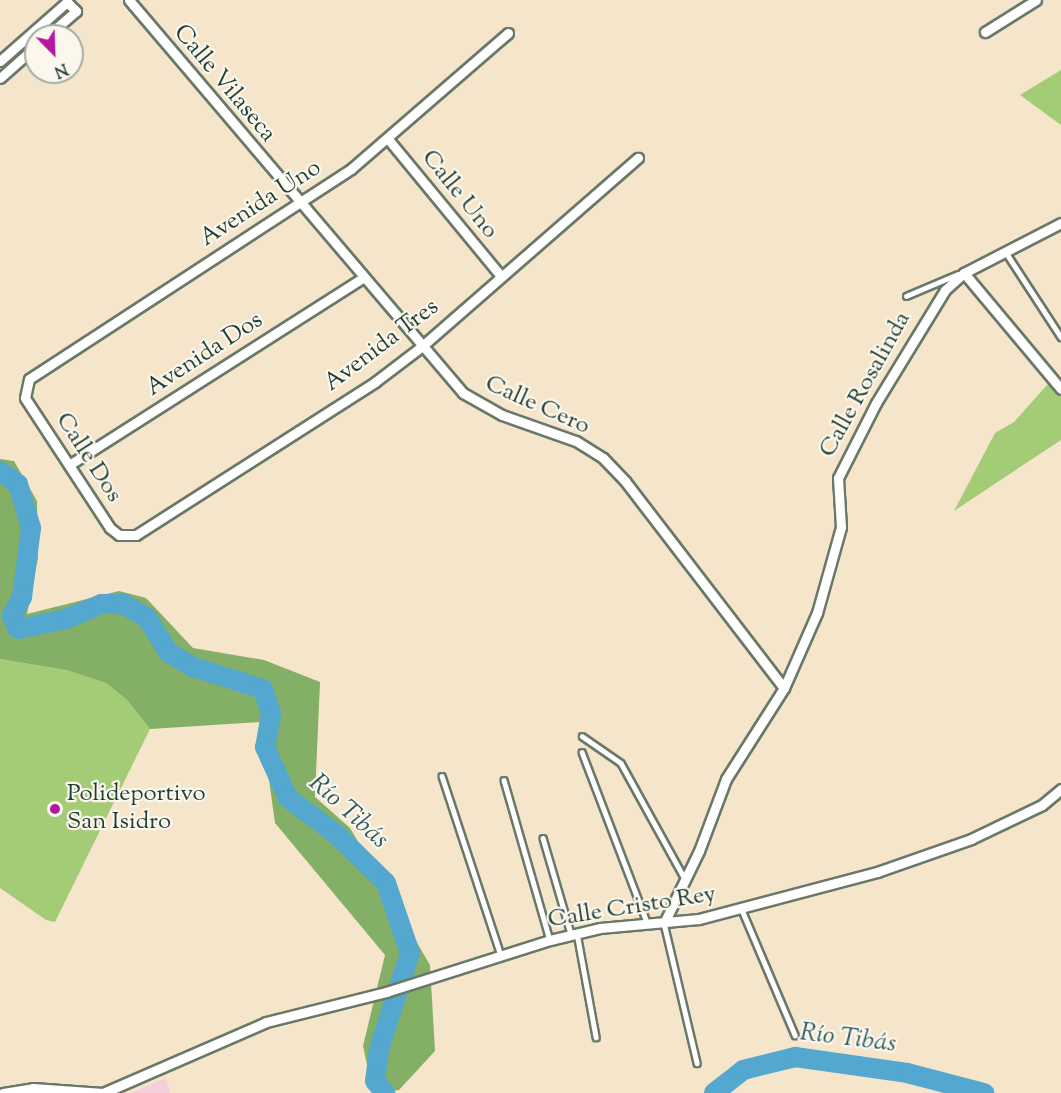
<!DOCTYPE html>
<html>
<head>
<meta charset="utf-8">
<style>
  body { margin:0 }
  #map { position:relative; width:1061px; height:1093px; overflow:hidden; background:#f4e5cb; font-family:"Sorts Mill Goudy",serif }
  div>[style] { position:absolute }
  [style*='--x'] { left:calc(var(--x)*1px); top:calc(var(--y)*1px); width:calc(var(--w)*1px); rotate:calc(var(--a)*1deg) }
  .built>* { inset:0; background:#f5cfd9 }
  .green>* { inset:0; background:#a4cb76 }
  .forest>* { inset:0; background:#83af67 }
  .river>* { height:20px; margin:-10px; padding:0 10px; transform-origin:10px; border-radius:10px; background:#54a7cf }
  .roads { filter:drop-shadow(2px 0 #6a7869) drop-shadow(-2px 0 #6a7869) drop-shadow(0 2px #6a7869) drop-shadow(0 -2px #6a7869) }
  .service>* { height:4.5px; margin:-2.25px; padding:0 2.25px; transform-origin:2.25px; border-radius:2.25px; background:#fff }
  .minor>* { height:9px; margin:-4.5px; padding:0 4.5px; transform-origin:4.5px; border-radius:4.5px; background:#fff }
  .dots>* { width:16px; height:16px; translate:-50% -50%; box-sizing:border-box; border:3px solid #fbf7ec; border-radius:50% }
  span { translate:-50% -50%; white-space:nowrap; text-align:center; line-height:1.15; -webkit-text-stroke:4.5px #fbf7ec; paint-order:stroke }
  .street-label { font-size:24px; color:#1f3d34 }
  .poi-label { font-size:24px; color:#1f3d34 }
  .left { translate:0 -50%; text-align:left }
  .water-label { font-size:26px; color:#2f5d62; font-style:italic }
  .north { position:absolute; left:24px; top:24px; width:60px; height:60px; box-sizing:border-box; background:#fbf7ec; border:2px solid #a3ada2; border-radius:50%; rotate:157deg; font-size:16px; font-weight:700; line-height:24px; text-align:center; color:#1f3d34 }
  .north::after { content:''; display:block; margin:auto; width:21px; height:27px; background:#b5179e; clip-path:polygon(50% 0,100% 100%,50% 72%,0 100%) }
</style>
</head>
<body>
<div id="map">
  <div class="built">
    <div style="clip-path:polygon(166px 1078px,170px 1093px,131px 1093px)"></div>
  </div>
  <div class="green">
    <div style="clip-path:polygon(1061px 70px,1061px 125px,1020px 95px)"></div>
    <div style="clip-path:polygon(1048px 384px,1061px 396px,1061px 440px,954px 511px,995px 433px,1014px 422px)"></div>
    <div style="clip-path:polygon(0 659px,66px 670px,106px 683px,127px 700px,150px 729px,55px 922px,46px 920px,0 888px)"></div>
  </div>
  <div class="forest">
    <div style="clip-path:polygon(0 459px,14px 461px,37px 501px,38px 558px,27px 614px,119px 591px,146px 598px,193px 648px,264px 660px,320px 682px,315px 797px,350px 828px,430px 965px,435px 1051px,399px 1090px,373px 1093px,363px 1046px,385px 955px,275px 823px,261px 722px,150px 729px,127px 700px,106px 683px,66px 670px,0 659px)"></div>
  </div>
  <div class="river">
    <div style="--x:0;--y:471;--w:22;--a:36"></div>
    <div style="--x:18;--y:484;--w:46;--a:73.5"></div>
    <div style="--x:31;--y:528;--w:70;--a:97.4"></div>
    <div style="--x:22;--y:597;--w:21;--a:118"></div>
    <div style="--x:12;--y:616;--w:14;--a:65"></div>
    <div style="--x:18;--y:629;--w:49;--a:-11.8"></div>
    <div style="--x:66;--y:619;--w:38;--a:-23"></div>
    <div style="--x:101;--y:604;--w:22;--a:0"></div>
    <div style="--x:123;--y:604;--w:28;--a:30"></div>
    <div style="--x:147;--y:618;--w:41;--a:57.8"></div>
    <div style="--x:169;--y:653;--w:28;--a:30"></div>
    <div style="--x:193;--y:667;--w:73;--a:17.4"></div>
    <div style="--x:263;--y:689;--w:26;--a:72"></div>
    <div style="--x:271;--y:714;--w:34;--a:100"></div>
    <div style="--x:265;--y:747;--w:56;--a:65.7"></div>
    <div style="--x:288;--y:798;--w:60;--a:36.9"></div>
    <div style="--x:336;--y:834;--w:70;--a:44.4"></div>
    <div style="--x:386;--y:883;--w:74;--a:71.1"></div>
    <div style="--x:410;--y:953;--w:101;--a:107.9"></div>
    <div style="--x:379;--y:1049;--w:32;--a:97"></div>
    <div style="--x:375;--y:1081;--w:16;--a:50"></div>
    <div style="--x:714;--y:1093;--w:37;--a:-38"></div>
    <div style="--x:743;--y:1070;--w:54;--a:-14"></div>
    <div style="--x:795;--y:1057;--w:113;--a:8.1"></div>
    <div style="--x:907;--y:1073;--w:80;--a:14.6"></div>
  </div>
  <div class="roads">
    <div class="service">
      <div style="--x:1005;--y:251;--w:103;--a:56.9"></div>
      <div style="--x:906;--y:296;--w:56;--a:-22.9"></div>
      <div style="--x:582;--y:736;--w:47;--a:34.7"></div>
      <div style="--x:621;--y:763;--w:132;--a:61.1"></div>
      <div style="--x:582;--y:752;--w:185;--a:69.1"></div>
      <div style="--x:442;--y:776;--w:188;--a:71.8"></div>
      <div style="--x:504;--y:780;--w:166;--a:74"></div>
      <div style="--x:543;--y:838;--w:100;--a:73.7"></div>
      <div style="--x:742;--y:910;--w:136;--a:67"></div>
      <div style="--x:664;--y:923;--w:144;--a:76.7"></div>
      <div style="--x:577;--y:933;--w:106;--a:79.6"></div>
    </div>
    <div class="minor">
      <div style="--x:129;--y:0;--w:516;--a:49.64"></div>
      <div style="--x:463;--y:393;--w:45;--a:29.4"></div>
      <div style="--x:502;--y:415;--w:78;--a:19.4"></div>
      <div style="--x:576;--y:441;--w:32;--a:32"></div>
      <div style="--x:603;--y:458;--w:32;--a:46"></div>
      <div style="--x:625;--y:481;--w:261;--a:52.5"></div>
      <div style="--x:985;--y:32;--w:60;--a:-32.1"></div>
      <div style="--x:508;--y:33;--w:208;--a:139.1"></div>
      <div style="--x:351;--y:169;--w:384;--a:146.9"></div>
      <div style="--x:29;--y:379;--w:19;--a:102"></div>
      <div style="--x:25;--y:398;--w:155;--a:56.8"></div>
      <div style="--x:110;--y:528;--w:11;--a:38"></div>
      <div style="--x:119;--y:535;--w:17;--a:0"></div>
      <div style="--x:136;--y:535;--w:284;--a:-32.6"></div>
      <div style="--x:375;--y:382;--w:58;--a:-37.3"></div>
      <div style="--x:421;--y:347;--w:288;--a:-41.1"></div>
      <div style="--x:0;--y:61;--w:89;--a:-41.4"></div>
      <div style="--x:67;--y:2;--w:13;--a:45"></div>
      <div style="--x:76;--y:11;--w:38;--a:139"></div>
      <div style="--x:0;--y:78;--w:48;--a:-41.6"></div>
      <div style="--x:388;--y:139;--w:176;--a:50.5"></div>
      <div style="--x:964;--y:273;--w:151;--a:50.1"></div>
      <div style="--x:69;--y:465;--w:348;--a:-32.5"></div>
      <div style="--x:664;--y:923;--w:80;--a:-64.1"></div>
      <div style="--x:699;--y:851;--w:77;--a:-69.4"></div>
      <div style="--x:726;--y:779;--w:108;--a:-57.5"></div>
      <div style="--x:784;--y:688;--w:82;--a:-66.3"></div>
      <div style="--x:817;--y:613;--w:89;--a:-74.4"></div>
      <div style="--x:841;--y:527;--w:49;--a:-93.5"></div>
      <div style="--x:838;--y:478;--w:84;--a:-63.1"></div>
      <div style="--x:876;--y:403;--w:132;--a:-58.6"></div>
      <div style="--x:945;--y:290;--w:25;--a:-42"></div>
      <div style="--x:964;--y:273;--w:109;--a:-27.3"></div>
      <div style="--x:3;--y:1093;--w:30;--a:-9"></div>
      <div style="--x:33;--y:1088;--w:70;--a:4.1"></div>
      <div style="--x:103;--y:1093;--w:178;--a:-23.5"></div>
      <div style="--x:266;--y:1022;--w:124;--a:-14"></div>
      <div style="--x:386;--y:992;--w:172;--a:-17.6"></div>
      <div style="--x:550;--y:940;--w:51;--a:-13.5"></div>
      <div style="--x:600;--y:928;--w:99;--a:-5.2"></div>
      <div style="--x:699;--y:919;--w:184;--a:-14.8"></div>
      <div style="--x:877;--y:872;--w:100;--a:-19.3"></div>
      <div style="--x:971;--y:839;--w:79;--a:-25.6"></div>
      <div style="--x:1042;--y:805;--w:25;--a:-40"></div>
    </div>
  </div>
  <div class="dots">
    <div style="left:55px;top:809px;background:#b5179e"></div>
  </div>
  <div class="street-label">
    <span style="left:224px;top:84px;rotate:50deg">Calle Vilaseca</span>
    <span style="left:459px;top:195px;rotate:51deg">Calle Uno</span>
    <span style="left:261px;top:204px;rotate:-33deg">Avenida Uno</span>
    <span style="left:382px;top:346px;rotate:-37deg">Avenida Tres</span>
    <span style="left:205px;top:355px;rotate:-33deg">Avenida Dos</span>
    <span style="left:866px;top:385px;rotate:-61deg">Calle Rosalinda</span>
    <span style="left:537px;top:406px;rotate:24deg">Calle Cero</span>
    <span style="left:88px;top:458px;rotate:57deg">Calle Dos</span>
    <span style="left:632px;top:908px;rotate:-9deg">Calle Cristo Rey</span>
  </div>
  <div class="poi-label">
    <span class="left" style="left:67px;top:809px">Polideportivo<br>San Isidro</span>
  </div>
  <div class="water-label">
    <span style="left:348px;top:812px;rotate:42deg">Río Tibás</span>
    <span style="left:848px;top:1039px;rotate:7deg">Río Tibás</span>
  </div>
  <div class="north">N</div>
</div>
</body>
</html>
